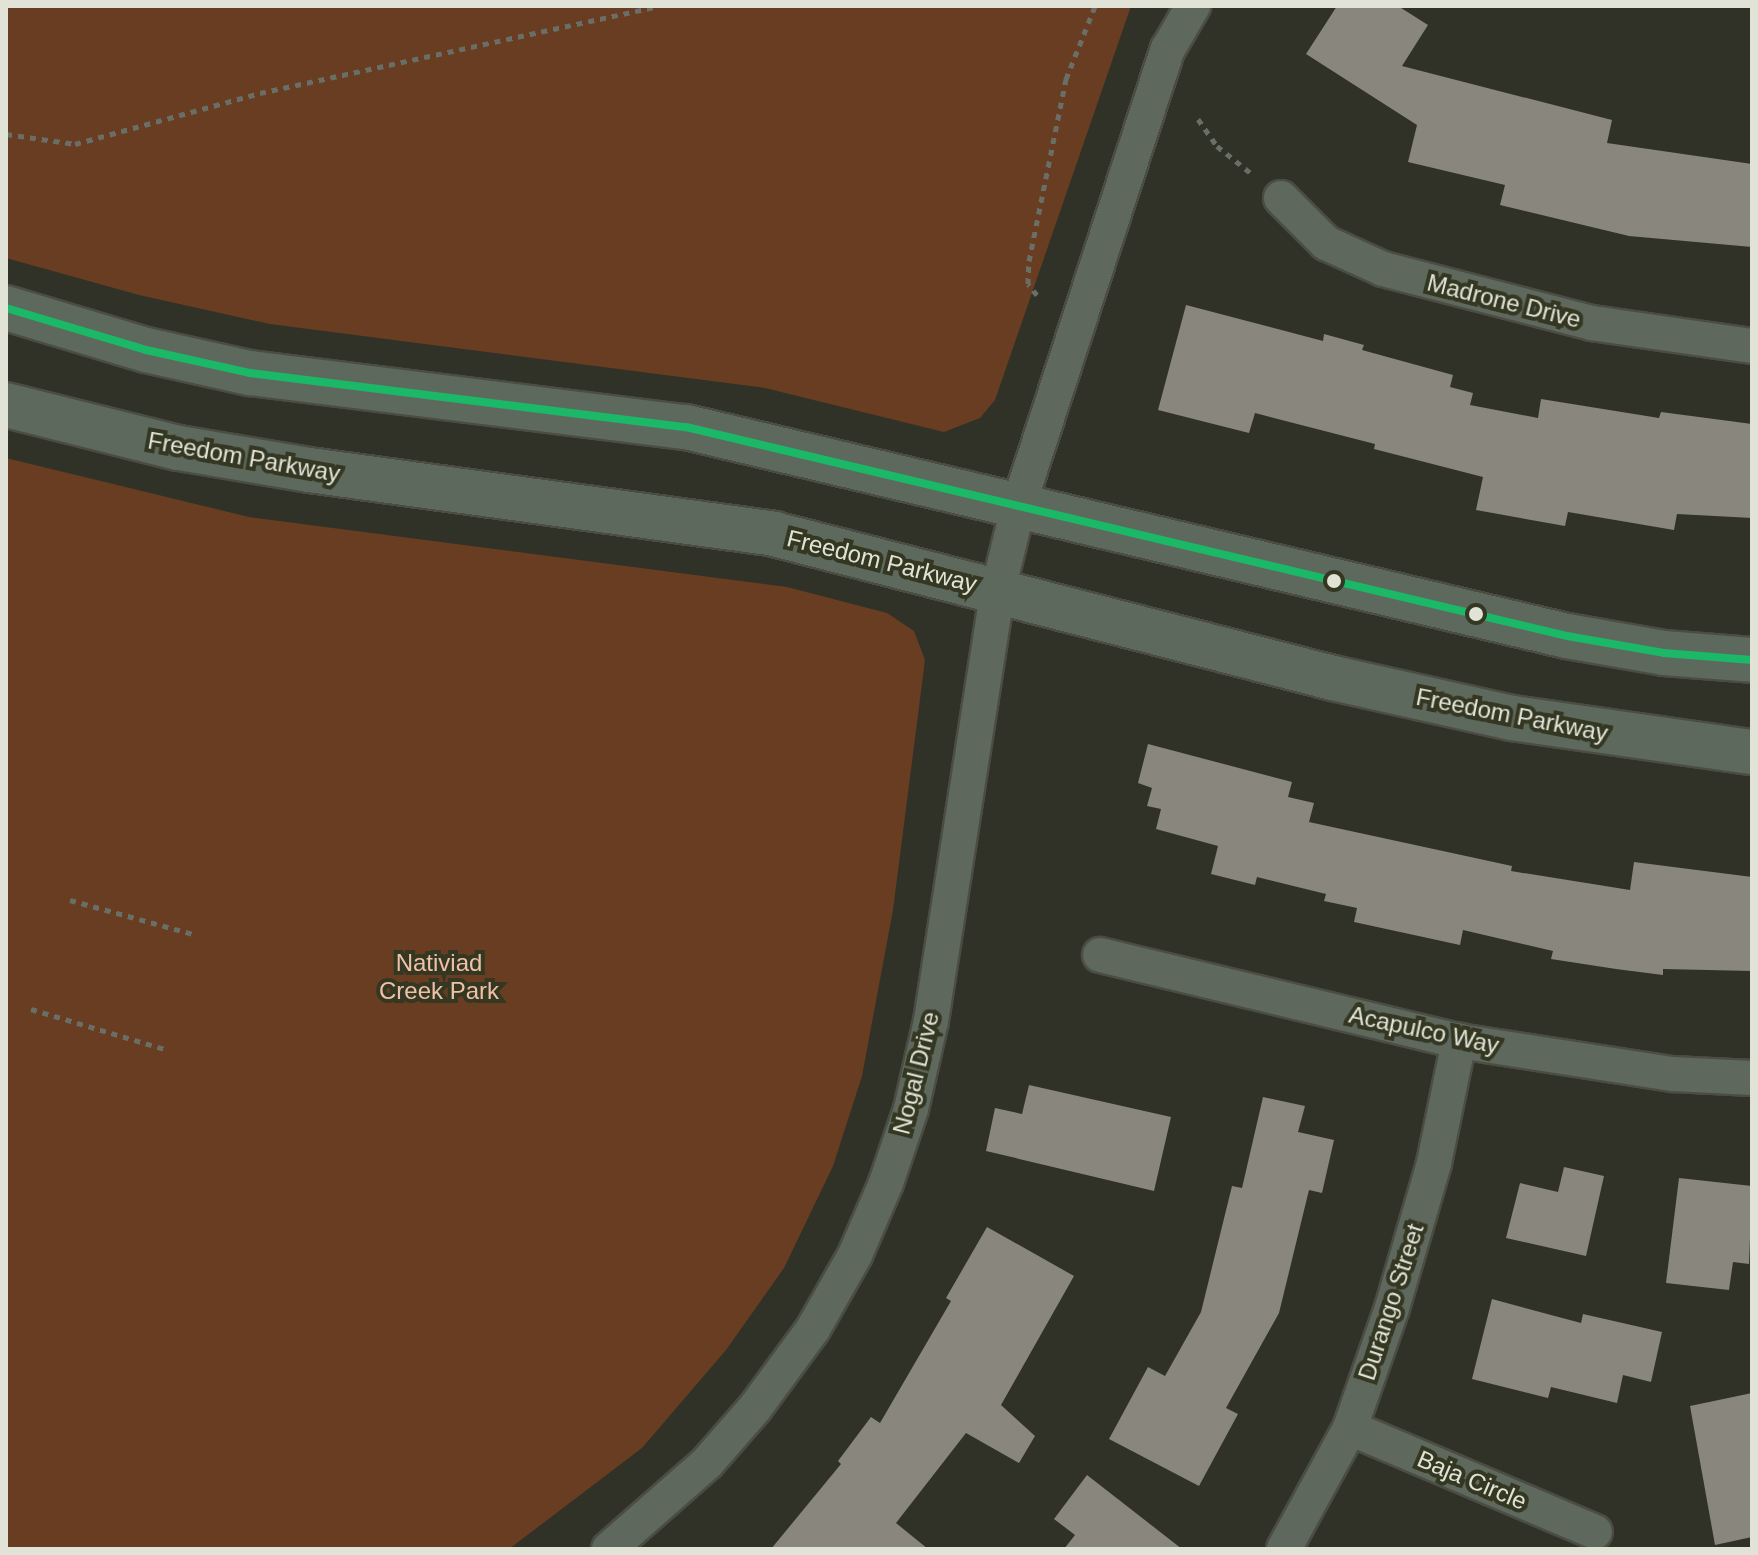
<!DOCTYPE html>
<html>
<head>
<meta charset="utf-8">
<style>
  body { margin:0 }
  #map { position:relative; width:1758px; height:1555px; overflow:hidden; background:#303227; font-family:Helvetica,sans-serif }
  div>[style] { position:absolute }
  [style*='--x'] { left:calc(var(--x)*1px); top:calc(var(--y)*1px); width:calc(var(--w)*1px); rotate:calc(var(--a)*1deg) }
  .green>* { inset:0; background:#693d21 }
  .building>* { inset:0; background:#88867d }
  .path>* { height:5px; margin-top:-2.5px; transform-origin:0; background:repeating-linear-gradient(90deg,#696f67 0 6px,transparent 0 12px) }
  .roads { filter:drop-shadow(2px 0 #4b4d44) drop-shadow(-2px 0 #4b4d44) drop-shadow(0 2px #4b4d44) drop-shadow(0 -2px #4b4d44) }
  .street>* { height:34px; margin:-17px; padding:0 17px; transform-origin:17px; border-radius:17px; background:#5e685d }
  .secondary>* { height:44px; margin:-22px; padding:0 22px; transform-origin:22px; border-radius:22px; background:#5e695d }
  .bus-1>* { height:8px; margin:-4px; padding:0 4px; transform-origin:4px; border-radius:4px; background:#1ab867 }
  .dots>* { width:22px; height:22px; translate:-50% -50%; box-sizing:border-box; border:4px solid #343722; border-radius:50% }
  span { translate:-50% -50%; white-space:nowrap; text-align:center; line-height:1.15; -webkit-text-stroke:8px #343722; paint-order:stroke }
  .street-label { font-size:24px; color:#e0e3d6 }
  .park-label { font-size:24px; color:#efc1a7 }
  .frame { position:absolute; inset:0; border:8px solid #e0e3d6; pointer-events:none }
</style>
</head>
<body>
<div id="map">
  <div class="green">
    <div style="clip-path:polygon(6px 6px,1131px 6px,995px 400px,980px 418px,944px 432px,765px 388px,270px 324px,139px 295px,6px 258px)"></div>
    <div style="clip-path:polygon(6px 458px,249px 517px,787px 587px,887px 613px,914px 631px,925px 660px,893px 910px,862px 1076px,833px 1166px,784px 1268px,726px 1350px,642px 1448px,509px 1549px,6px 1549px)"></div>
  </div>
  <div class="building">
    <div style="clip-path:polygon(1337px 6px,1398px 6px,1428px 25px,1402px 66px,1612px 120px,1607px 143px,1752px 164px,1752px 247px,1629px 236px,1500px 205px,1505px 185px,1408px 162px,1417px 125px,1306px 54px)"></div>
    <div style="clip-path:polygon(1186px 305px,1323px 341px,1324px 334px,1364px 345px,1362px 350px,1453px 375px,1450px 387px,1473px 393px,1470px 405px,1538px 418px,1541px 399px,1659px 418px,1661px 412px,1752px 424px,1752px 518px,1677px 514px,1674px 530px,1568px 512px,1565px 526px,1476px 510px,1483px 477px,1374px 449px,1375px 444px,1255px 413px,1249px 433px,1158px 410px)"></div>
    <div style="clip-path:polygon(1148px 744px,1292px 782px,1288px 797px,1314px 803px,1309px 822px,1512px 866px,1511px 871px,1630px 890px,1634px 862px,1752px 877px,1752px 971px,1663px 969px,1663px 975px,1616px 969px,1551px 959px,1553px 951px,1463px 930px,1460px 945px,1354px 922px,1357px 908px,1324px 901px,1326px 894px,1257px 877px,1255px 885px,1211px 874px,1218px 846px,1156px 829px,1161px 809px,1147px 806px,1152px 788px,1138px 783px)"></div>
    <div style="clip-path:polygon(1029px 1085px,1171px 1117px,1154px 1191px,986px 1151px,995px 1108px,1022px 1114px)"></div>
    <div style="clip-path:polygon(1263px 1097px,1305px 1106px,1298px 1132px,1334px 1140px,1322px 1193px,1309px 1190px,1279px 1313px,1226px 1408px,1238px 1414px,1199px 1486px,1109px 1439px,1148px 1367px,1165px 1376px,1201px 1312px,1232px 1186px,1242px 1188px)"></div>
    <div style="clip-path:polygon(1564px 1167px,1604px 1176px,1586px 1256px,1506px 1238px,1520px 1183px,1558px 1192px)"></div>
    <div style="clip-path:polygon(1679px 1178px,1752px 1186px,1749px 1264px,1733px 1262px,1729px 1290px,1666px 1283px)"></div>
    <div style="clip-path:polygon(987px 1227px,1074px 1276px,1001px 1405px,1035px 1436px,1019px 1463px,966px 1433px,896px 1523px,928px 1549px,771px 1549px,841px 1464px,838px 1461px,871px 1417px,880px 1423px,951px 1301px,946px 1298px)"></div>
    <div style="clip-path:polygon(1492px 1299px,1581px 1323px,1583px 1314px,1662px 1332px,1651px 1382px,1623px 1375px,1617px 1403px,1551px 1387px,1548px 1398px,1472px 1379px)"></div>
    <div style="clip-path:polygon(1752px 1393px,1752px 1537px,1715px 1545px,1690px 1406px)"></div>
    <div style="clip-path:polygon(1087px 1475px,1182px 1549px,1064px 1549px,1075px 1535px,1054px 1519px)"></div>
  </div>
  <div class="path">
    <div style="--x:1198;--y:119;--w:33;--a:55"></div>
    <div style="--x:1217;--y:146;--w:45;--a:38.7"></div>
    <div style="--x:6;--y:134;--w:70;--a:8.2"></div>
    <div style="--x:75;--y:144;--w:192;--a:-15.4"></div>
    <div style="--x:260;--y:93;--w:408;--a:-12.3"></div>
    <div style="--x:1037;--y:295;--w:14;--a:-129"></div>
    <div style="--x:1028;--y:284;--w:23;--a:-88"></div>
    <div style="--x:1029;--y:261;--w:186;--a:-78.5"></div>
    <div style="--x:1066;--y:79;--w:79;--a:-68.3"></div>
    <div style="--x:70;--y:900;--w:128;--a:15.5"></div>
    <div style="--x:31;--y:1009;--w:139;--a:16.7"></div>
  </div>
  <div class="roads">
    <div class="street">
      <div style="--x:1281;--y:198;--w:64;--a:45"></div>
      <div style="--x:1326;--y:243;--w:63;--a:24.5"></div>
      <div style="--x:1383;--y:269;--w:216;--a:14.5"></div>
      <div style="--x:1592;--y:323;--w:162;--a:8.2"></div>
      <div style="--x:1100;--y:955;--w:369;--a:13.5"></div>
      <div style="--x:1459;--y:1041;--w:217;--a:8.8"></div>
      <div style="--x:1673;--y:1074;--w:79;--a:2.9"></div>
      <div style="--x:1350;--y:1428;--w:266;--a:23"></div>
      <div style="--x:609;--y:1549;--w:130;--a:-41.3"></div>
      <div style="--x:707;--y:1463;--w:73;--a:-48.9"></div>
      <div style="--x:755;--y:1408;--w:98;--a:-53.7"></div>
      <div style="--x:813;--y:1329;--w:85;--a:-60.4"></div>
      <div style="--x:855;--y:1255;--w:78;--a:-66.7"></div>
      <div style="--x:886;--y:1183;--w:78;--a:-71.3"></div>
      <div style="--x:911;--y:1109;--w:90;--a:-77.2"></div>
      <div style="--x:931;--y:1021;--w:436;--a:-81.2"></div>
      <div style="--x:998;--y:590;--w:89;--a:-76.3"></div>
      <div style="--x:1019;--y:504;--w:479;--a:-71.9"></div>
      <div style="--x:1168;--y:49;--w:50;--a:-59.8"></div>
      <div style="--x:1284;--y:1549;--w:138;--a:-61.4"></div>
      <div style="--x:1350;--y:1428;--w:127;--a:-70.7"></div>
      <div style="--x:1392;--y:1308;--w:151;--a:-73.8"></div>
      <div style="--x:1434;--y:1163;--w:125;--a:-78.4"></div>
    </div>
    <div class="secondary">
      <div style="--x:6;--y:308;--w:146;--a:16.7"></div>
      <div style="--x:146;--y:350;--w:107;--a:12.5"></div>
      <div style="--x:250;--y:373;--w:439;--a:7.1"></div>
      <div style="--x:686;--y:427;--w:905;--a:13.35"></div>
      <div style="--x:1567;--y:636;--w:98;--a:9.9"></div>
      <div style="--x:1664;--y:653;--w:88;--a:4.5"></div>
      <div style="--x:6;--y:405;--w:178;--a:14"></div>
      <div style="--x:179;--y:448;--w:132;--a:9.6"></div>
      <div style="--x:309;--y:470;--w:469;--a:7.8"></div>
      <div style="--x:774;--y:534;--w:577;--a:14.45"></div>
      <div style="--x:1333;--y:678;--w:183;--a:12.6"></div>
      <div style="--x:1512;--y:718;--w:242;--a:8.1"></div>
    </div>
  </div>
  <div class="bus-1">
    <div style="--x:6;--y:308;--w:146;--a:16.7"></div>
    <div style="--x:146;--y:350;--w:107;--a:12.5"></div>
    <div style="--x:250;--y:373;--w:439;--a:7.1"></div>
    <div style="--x:686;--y:427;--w:905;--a:13.35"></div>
    <div style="--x:1567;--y:636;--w:98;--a:9.9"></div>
    <div style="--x:1664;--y:653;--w:88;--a:4.5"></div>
  </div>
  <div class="dots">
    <div style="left:1334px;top:581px;background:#e0e3d6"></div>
    <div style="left:1476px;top:614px;background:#e0e3d6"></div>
  </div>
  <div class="street-label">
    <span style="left:1504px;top:301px;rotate:14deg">Madrone Drive</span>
    <span style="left:244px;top:457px;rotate:10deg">Freedom Parkway</span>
    <span style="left:882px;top:561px;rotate:14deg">Freedom Parkway</span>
    <span style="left:1512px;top:715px;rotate:11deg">Freedom Parkway</span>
    <span style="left:1424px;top:1030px;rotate:12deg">Acapulco Way</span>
    <span style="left:916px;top:1073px;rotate:-76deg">Nogal Drive</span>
    <span style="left:1391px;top:1302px;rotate:-72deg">Durango Street</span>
    <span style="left:1472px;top:1480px;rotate:23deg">Baja Circle</span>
  </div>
  <div class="park-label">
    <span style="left:439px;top:977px">Nativiad<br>Creek Park</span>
  </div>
  <div class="frame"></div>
</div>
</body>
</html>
